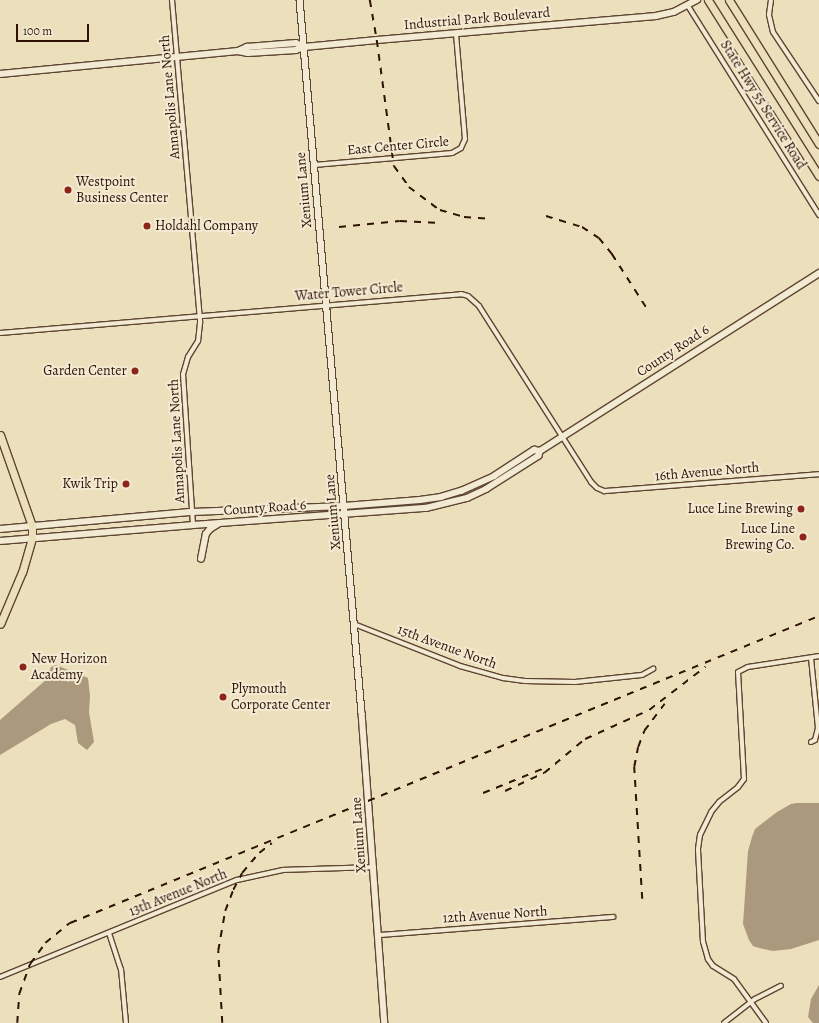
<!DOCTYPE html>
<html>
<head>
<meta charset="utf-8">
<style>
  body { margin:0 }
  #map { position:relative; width:819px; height:1023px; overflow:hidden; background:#ecdfbb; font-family:Alegreya,serif }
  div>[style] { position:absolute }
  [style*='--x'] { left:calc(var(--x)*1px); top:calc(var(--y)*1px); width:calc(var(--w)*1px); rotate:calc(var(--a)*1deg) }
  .water>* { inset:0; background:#ab997d }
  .roads { filter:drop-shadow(1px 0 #5e4532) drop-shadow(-1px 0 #5e4532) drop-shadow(0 1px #5e4532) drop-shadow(0 -1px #5e4532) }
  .street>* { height:4px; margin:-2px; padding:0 2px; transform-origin:2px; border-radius:2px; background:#f3ead3 }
  .secondary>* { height:5.5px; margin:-2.75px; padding:0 2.75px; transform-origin:2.75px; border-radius:2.75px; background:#f3ead3 }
  .highway>* { height:7px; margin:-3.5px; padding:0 3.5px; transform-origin:3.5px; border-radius:3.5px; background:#ecdfbb }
  .rail>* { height:1.5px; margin-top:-0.75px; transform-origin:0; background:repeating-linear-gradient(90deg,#2e1205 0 7px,transparent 0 14px) }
  .dots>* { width:11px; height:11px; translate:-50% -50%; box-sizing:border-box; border:2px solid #f3ead3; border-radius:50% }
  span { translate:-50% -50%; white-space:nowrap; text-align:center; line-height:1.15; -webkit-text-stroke:4px #f3ead3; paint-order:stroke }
  .street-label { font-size:14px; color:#2e1205 }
  .poi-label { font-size:14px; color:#2e1205 }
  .left { translate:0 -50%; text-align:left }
  .right { translate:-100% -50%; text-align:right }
  .scale { position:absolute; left:16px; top:24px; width:73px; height:18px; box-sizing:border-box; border:2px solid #2e1205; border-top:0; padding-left:5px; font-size:12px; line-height:14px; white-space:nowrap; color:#2e1205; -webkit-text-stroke:3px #f3ead3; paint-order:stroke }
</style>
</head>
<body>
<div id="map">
  <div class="water">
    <div style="clip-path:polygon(56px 665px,88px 678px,90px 696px,89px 712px,94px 742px,87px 750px,78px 743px,75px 725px,65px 719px,51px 724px,0 755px,0 720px,47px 679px,51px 667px)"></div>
    <div style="clip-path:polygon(797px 803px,819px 803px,819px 940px,791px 949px,773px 951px,759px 948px,753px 946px,749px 940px,743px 924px,748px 851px,752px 837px,755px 829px,777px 812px,791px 804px)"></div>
    <div style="clip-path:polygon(819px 985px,819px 1023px,813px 1023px,808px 1017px,811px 999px)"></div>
  </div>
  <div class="roads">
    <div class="street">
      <div style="--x:172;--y:0;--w:324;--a:85"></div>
      <div style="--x:200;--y:323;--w:18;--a:96"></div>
      <div style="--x:198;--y:341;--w:19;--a:122"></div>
      <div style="--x:188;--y:357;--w:18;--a:106"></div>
      <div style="--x:183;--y:374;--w:151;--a:86.2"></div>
      <div style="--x:771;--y:0;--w:15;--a:98"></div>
      <div style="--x:769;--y:15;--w:17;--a:77"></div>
      <div style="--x:773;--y:32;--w:83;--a:56.3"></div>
      <div style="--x:688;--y:6;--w:247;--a:57.9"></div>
      <div style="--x:314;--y:165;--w:139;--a:-5"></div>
      <div style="--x:452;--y:153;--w:10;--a:-29"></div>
      <div style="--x:461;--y:148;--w:10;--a:-66"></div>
      <div style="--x:465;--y:139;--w:106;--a:-94.9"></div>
      <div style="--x:0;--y:333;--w:463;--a:-4.8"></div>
      <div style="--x:461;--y:294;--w:7;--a:16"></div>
      <div style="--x:468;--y:296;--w:15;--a:42"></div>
      <div style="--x:479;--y:306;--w:209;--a:57.5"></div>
      <div style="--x:591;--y:482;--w:8;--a:45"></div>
      <div style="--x:597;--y:488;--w:8;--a:23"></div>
      <div style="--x:604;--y:491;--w:216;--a:-4.5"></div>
      <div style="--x:354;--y:624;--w:114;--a:21.6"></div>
      <div style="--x:460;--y:666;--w:45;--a:15.6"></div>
      <div style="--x:503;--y:678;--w:22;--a:8"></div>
      <div style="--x:525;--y:681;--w:50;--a:1.1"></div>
      <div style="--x:575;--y:682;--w:67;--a:-6"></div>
      <div style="--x:642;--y:675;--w:13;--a:-29"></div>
      <div style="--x:811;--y:742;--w:4;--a:-27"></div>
      <div style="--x:815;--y:740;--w:12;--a:-76"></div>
      <div style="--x:818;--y:728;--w:70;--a:-95.7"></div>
      <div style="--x:109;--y:933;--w:38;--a:72"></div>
      <div style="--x:121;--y:969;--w:54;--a:84.7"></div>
      <div style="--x:379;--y:935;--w:235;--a:-4.4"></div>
      <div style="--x:0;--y:977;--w:256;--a:-22.3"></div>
      <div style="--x:237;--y:880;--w:47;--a:-12.3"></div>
      <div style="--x:283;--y:870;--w:91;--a:-1.9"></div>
      <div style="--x:724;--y:1023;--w:39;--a:-38"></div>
      <div style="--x:755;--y:999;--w:29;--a:-27"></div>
      <div style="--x:766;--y:1023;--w:54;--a:-126"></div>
      <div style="--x:734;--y:979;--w:25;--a:-148"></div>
      <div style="--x:713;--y:966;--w:9;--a:-126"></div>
      <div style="--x:708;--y:959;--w:18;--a:-106"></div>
      <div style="--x:703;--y:942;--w:93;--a:-93.1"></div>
      <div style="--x:698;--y:849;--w:14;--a:-82"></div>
      <div style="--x:700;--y:835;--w:25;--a:-64"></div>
      <div style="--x:711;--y:812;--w:13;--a:-51"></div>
      <div style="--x:719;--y:802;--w:24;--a:-38"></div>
      <div style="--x:738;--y:787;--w:10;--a:-53"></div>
      <div style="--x:744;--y:779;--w:107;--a:-93.2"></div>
      <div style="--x:738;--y:672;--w:11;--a:-27"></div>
      <div style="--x:748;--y:667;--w:72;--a:-8.8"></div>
    </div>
    <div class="secondary">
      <div style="--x:300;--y:0;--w:716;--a:85.03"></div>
      <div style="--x:362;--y:713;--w:311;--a:85.8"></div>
      <div style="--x:238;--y:51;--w:10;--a:-24"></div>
      <div style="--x:247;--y:47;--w:49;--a:-4.7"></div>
      <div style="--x:296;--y:43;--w:9;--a:27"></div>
      <div style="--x:0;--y:74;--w:239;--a:-5.5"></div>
      <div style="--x:238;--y:51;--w:10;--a:11"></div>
      <div style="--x:248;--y:53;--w:48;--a:-3.6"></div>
      <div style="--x:296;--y:50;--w:9;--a:-21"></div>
      <div style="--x:304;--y:47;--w:73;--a:-5.5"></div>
      <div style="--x:377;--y:40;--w:280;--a:-4.9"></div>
      <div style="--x:656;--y:16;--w:18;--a:-13"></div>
      <div style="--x:674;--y:12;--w:26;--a:-28"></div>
      <div style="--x:0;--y:529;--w:193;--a:-5.1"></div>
      <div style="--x:192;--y:512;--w:152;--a:-2.3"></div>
      <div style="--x:344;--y:506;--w:76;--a:-4.5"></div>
      <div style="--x:420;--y:500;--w:21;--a:-8"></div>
      <div style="--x:441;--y:497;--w:21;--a:-17"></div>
      <div style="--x:461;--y:491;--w:36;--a:-24"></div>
      <div style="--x:494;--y:476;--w:48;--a:-33"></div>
      <div style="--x:534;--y:450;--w:6;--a:9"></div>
      <div style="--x:540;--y:451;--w:331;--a:-32.5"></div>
      <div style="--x:0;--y:541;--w:194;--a:-4.7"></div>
      <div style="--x:193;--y:525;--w:234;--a:-4.2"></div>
      <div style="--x:426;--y:508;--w:42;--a:-13.7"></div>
      <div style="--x:467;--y:498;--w:21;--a:-25"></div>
      <div style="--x:486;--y:489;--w:62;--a:-32.4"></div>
      <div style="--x:538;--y:456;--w:5;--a:-68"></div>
      <div style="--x:201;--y:559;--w:25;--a:-79"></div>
      <div style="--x:206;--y:534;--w:6;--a:-51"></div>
      <div style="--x:210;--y:529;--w:9;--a:-32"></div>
    </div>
    <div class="highway">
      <div style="--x:708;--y:0;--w:208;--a:57.8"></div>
      <div style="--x:729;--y:0;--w:170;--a:58"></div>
      <div style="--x:0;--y:435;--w:96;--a:70.6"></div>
      <div style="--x:32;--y:526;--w:12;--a:90"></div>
      <div style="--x:32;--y:538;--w:35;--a:106"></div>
      <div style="--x:22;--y:572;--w:56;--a:112.9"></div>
    </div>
  </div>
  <div class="rail">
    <div style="--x:370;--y:0;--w:41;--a:80.1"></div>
    <div style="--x:377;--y:40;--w:127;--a:82.3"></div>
    <div style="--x:394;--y:166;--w:26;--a:54"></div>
    <div style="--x:409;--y:187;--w:39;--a:37"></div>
    <div style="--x:440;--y:210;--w:25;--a:16"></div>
    <div style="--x:464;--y:217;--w:26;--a:4"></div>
    <div style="--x:546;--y:216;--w:38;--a:17"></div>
    <div style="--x:582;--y:227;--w:20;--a:33"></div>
    <div style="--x:599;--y:238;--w:21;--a:51"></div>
    <div style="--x:612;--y:254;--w:67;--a:57.3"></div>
    <div style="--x:339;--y:227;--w:61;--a:-5.6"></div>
    <div style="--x:400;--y:221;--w:40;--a:2.9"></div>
    <div style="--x:505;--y:791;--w:43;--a:-24.8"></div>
    <div style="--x:544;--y:773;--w:53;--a:-39.7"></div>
    <div style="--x:585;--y:739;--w:70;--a:-24.4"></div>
    <div style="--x:649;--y:710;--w:71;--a:-37.5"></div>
    <div style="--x:483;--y:793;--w:64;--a:-22.1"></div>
    <div style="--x:642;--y:899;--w:132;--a:-93.5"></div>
    <div style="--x:634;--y:767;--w:20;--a:-79"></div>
    <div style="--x:638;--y:747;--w:17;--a:-69"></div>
    <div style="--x:644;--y:731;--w:34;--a:-53"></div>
    <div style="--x:17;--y:1023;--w:29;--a:-86"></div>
    <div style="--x:19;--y:994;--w:32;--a:-70"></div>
    <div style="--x:30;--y:964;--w:26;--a:-54"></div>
    <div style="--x:45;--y:943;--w:32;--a:-39"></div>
    <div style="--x:70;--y:923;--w:809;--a:-22.29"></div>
    <div style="--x:222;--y:1023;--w:72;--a:-93.2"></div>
    <div style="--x:218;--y:951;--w:41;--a:-80.1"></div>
    <div style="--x:225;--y:911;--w:22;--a:-69"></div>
    <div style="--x:233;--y:890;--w:19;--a:-62"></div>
    <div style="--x:242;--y:873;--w:26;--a:-50"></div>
    <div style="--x:259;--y:853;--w:16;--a:-38"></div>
  </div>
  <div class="dots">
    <div style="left:68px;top:190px;background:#8f2418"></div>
    <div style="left:147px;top:226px;background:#8f2418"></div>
    <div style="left:135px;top:371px;background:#8f2418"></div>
    <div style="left:126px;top:484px;background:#8f2418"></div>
    <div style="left:801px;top:509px;background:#8f2418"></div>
    <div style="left:803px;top:537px;background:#8f2418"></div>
    <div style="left:23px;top:667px;background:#8f2418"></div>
    <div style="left:223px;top:697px;background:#8f2418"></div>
  </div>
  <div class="street-label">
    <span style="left:477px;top:19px;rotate:-5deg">Industrial Park Boulevard</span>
    <span style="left:170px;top:97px;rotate:-95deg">Annapolis Lane North</span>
    <span style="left:763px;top:105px;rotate:58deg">State Hwy 55 Service Road</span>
    <span style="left:398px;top:146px;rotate:-5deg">East Center Circle</span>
    <span style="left:304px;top:190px;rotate:-95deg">Xenium Lane</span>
    <span style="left:349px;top:292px;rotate:-5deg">Water Tower Circle</span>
    <span style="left:673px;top:351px;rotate:-33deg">County Road 6</span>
    <span style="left:177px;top:441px;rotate:-93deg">Annapolis Lane North</span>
    <span style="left:707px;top:472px;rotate:-5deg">16th Avenue North</span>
    <span style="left:265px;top:508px;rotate:-4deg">County Road 6</span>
    <span style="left:333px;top:512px;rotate:-95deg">Xenium Lane</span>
    <span style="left:447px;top:647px;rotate:20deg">15th Avenue North</span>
    <span style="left:359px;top:835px;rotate:-94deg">Xenium Lane</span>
    <span style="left:178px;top:893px;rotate:-22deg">13th Avenue North</span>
    <span style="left:495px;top:915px;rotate:-4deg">12th Avenue North</span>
  </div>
  <div class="poi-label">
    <span class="left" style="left:76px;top:190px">Westpoint<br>Business Center</span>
    <span class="left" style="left:155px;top:226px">Holdahl Company</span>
    <span class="right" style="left:127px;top:371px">Garden Center</span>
    <span class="right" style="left:118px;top:484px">Kwik Trip</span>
    <span class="right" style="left:793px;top:509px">Luce Line Brewing</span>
    <span class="right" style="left:795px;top:537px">Luce Line<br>Brewing Co.</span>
    <span class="left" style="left:31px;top:667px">New Horizon<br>Academy</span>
    <span class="left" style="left:231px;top:697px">Plymouth<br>Corporate Center</span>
  </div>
  <div class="scale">100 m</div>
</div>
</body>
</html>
